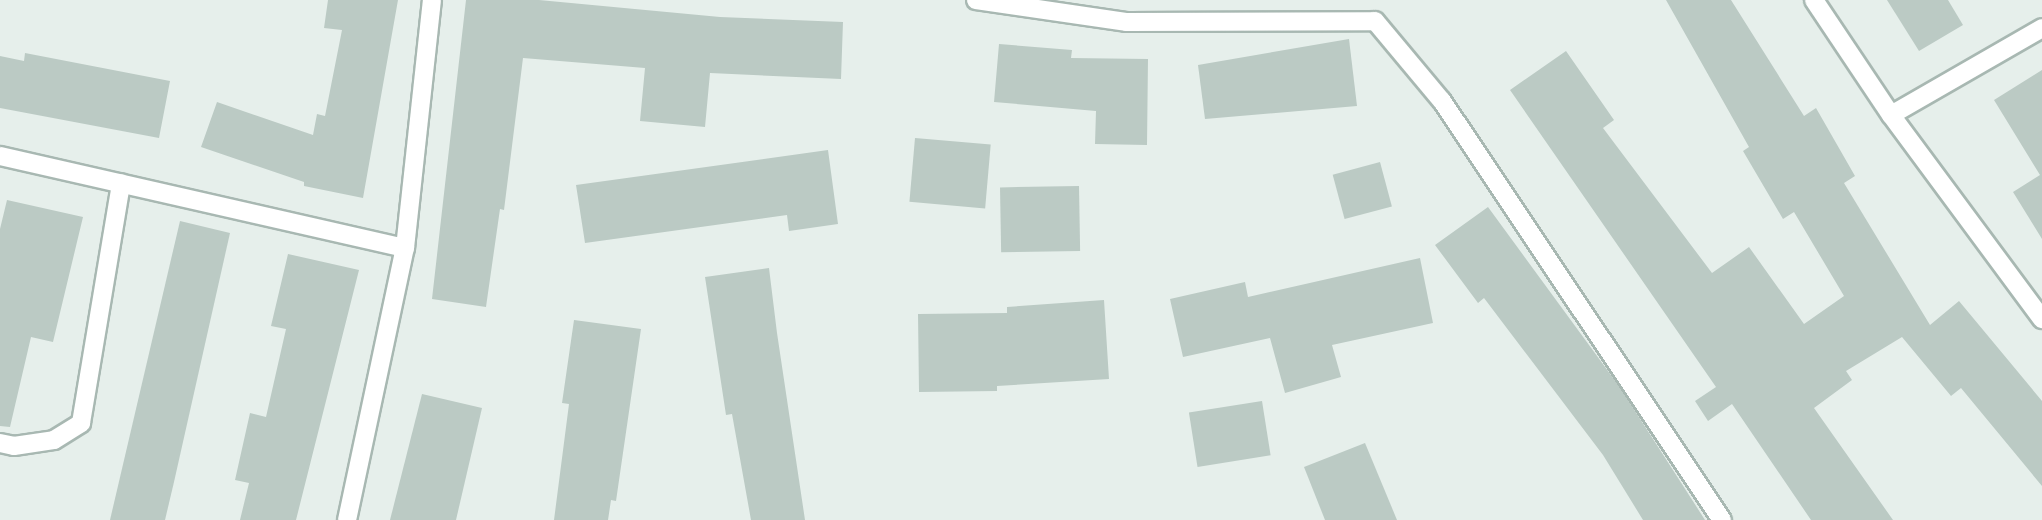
<!DOCTYPE html>
<html>
<head>
<meta charset="utf-8">
<style>
  body { margin:0 }
  #map { position:relative; width:2042px; height:520px; overflow:hidden; background:#e6efeb; font-family:Ubuntu,sans-serif }
  div>[style] { position:absolute }
  [style*='--x'] { left:calc(var(--x)*1px); top:calc(var(--y)*1px); width:calc(var(--w)*1px); rotate:calc(var(--a)*1deg) }
  .building>* { inset:0; background:#bbcac4; transform-origin:0 0 }
  .roads { filter:drop-shadow(2px 0 #a8b8b2) drop-shadow(-2px 0 #a8b8b2) drop-shadow(0 2px #a8b8b2) drop-shadow(0 -2px #a8b8b2) }
  .minor>* { height:18px; margin:-9px; padding:0 9px; transform-origin:9px; border-radius:9px; background:#fff }
  span { translate:-50% -50%; white-space:nowrap; text-align:center; line-height:1.15; -webkit-text-stroke:6px #f7fbf9; paint-order:stroke }
</style>
</head>
<body>
<div id="map">
  <div class="building">
    <div style="clip-path:polygon(328px 0,398px 0,363px 198px,304px 186px,304px 182px,201px 147px,217px 102px,313px 135px,317px 114px,325px 116px,342px 30px,324px 28px)"></div>
    <div style="clip-path:polygon(466px 0,539px 0,720px 17px,843px 22px,841px 79px,710px 73px,705px 127px,640px 121px,645px 68px,523px 58px,504px 210px,500px 209px,486px 307px,432px 299px)"></div>
    <div style="clip-path:polygon(1666px 0,1731px 0,1804px 116px,1816px 108px,1855px 176px,1844px 183px,1930px 325px,1959px 301px,2042px 401px,2042px 486px,1961px 388px,1951px 396px,1902px 337px,1846px 371px,1852px 380px,1814px 408px,1893px 520px,1811px 520px,1732px 404px,1708px 421px,1695px 401px,1716px 387px,1510px 90px,1566px 51px,1614px 120px,1603px 128px,1712px 273px,1749px 247px,1804px 324px,1844px 296px,1794px 212px,1783px 219px,1743px 151px,1749px 147px)"></div>
    <div style="clip-path:polygon(1887px 0,1948px 0,1963px 25px,1919px 51px)"></div>
    <div style="clip-path:polygon(1349px 39px,1357px 106px,1205px 119px,1198px 65px)"></div>
    <div style="clip-path:polygon(999px 44px,1072px 50px,1071px 58px,1148px 59px,1147px 145px,1095px 144px,1096px 111px,994px 102px)"></div>
    <div style="clip-path:polygon(25px 53px,170px 81px,159px 138px,0 108px,0 56px,24px 61px)"></div>
    <div style="clip-path:polygon(2042px 70px,2042px 239px,2013px 192px,2040px 175px,1994px 100px)"></div>
    <div style="left:915px;top:138px;width:76px;height:64px;rotate:5deg"></div>
    <div style="clip-path:polygon(828px 150px,838px 224px,789px 231px,787px 215px,585px 243px,576px 185px)"></div>
    <div style="left:1380px;top:162px;width:46px;height:49px;rotate:75deg"></div>
    <div style="left:1079px;top:186px;width:65px;height:79px;rotate:89deg"></div>
    <div style="clip-path:polygon(7px 200px,83px 217px,53px 342px,31px 337px,10px 427px,0 426px,0 229px)"></div>
    <div style="clip-path:polygon(1488px 207px,1619px 386px,1705px 520px,1643px 520px,1603px 455px,1484px 298px,1478px 303px,1435px 245px)"></div>
    <div style="clip-path:polygon(180px 221px,230px 233px,174px 482px,165px 520px,110px 520px)"></div>
    <div style="clip-path:polygon(288px 254px,359px 270px,296px 520px,240px 520px,249px 483px,235px 480px,250px 413px,266px 417px,286px 329px,271px 326px)"></div>
    <div style="clip-path:polygon(1420px 258px,1433px 323px,1332px 345px,1341px 377px,1285px 393px,1270px 338px,1183px 357px,1170px 299px,1245px 282px,1248px 297px)"></div>
    <div style="clip-path:polygon(769px 268px,777px 333px,805px 520px,751px 520px,732px 414px,726px 415px,705px 277px)"></div>
    <div style="clip-path:polygon(1104px 300px,1109px 379px,997px 386px,997px 391px,919px 392px,918px 314px,1007px 313px,1007px 307px)"></div>
    <div style="clip-path:polygon(574px 320px,641px 329px,616px 501px,611px 500px,608px 520px,554px 520px,569px 404px,562px 403px)"></div>
    <div style="clip-path:polygon(422px 394px,482px 408px,456px 520px,390px 520px)"></div>
    <div style="left:1262px;top:401px;width:55px;height:74px;rotate:81deg"></div>
    <div style="clip-path:polygon(1365px 443px,1397px 520px,1325px 520px,1304px 467px)"></div>
  </div>
  <div class="roads">
    <div class="minor">
      <div style="--x:976;--y:0;--w:153;--a:8.3"></div>
      <div style="--x:1127;--y:22;--w:248;--a:-0.2"></div>
      <div style="--x:1375;--y:21;--w:104;--a:50.1"></div>
      <div style="--x:1442;--y:101;--w:504;--a:56.25"></div>
      <div style="--x:1814;--y:0;--w:138;--a:56.2"></div>
      <div style="--x:1891;--y:115;--w:254;--a:53.5"></div>
      <div style="--x:1891;--y:115;--w:174;--a:-29.9"></div>
      <div style="--x:0;--y:156;--w:415;--a:12.8"></div>
      <div style="--x:0;--y:443;--w:14;--a:12"></div>
      <div style="--x:14;--y:446;--w:40;--a:-8.5"></div>
      <div style="--x:54;--y:440;--w:32;--a:-32"></div>
      <div style="--x:81;--y:423;--w:243;--a:-80.5"></div>
      <div style="--x:347;--y:520;--w:278;--a:-78"></div>
      <div style="--x:405;--y:248;--w:249;--a:-83.8"></div>
    </div>
  </div>
</div>
</body>
</html>
